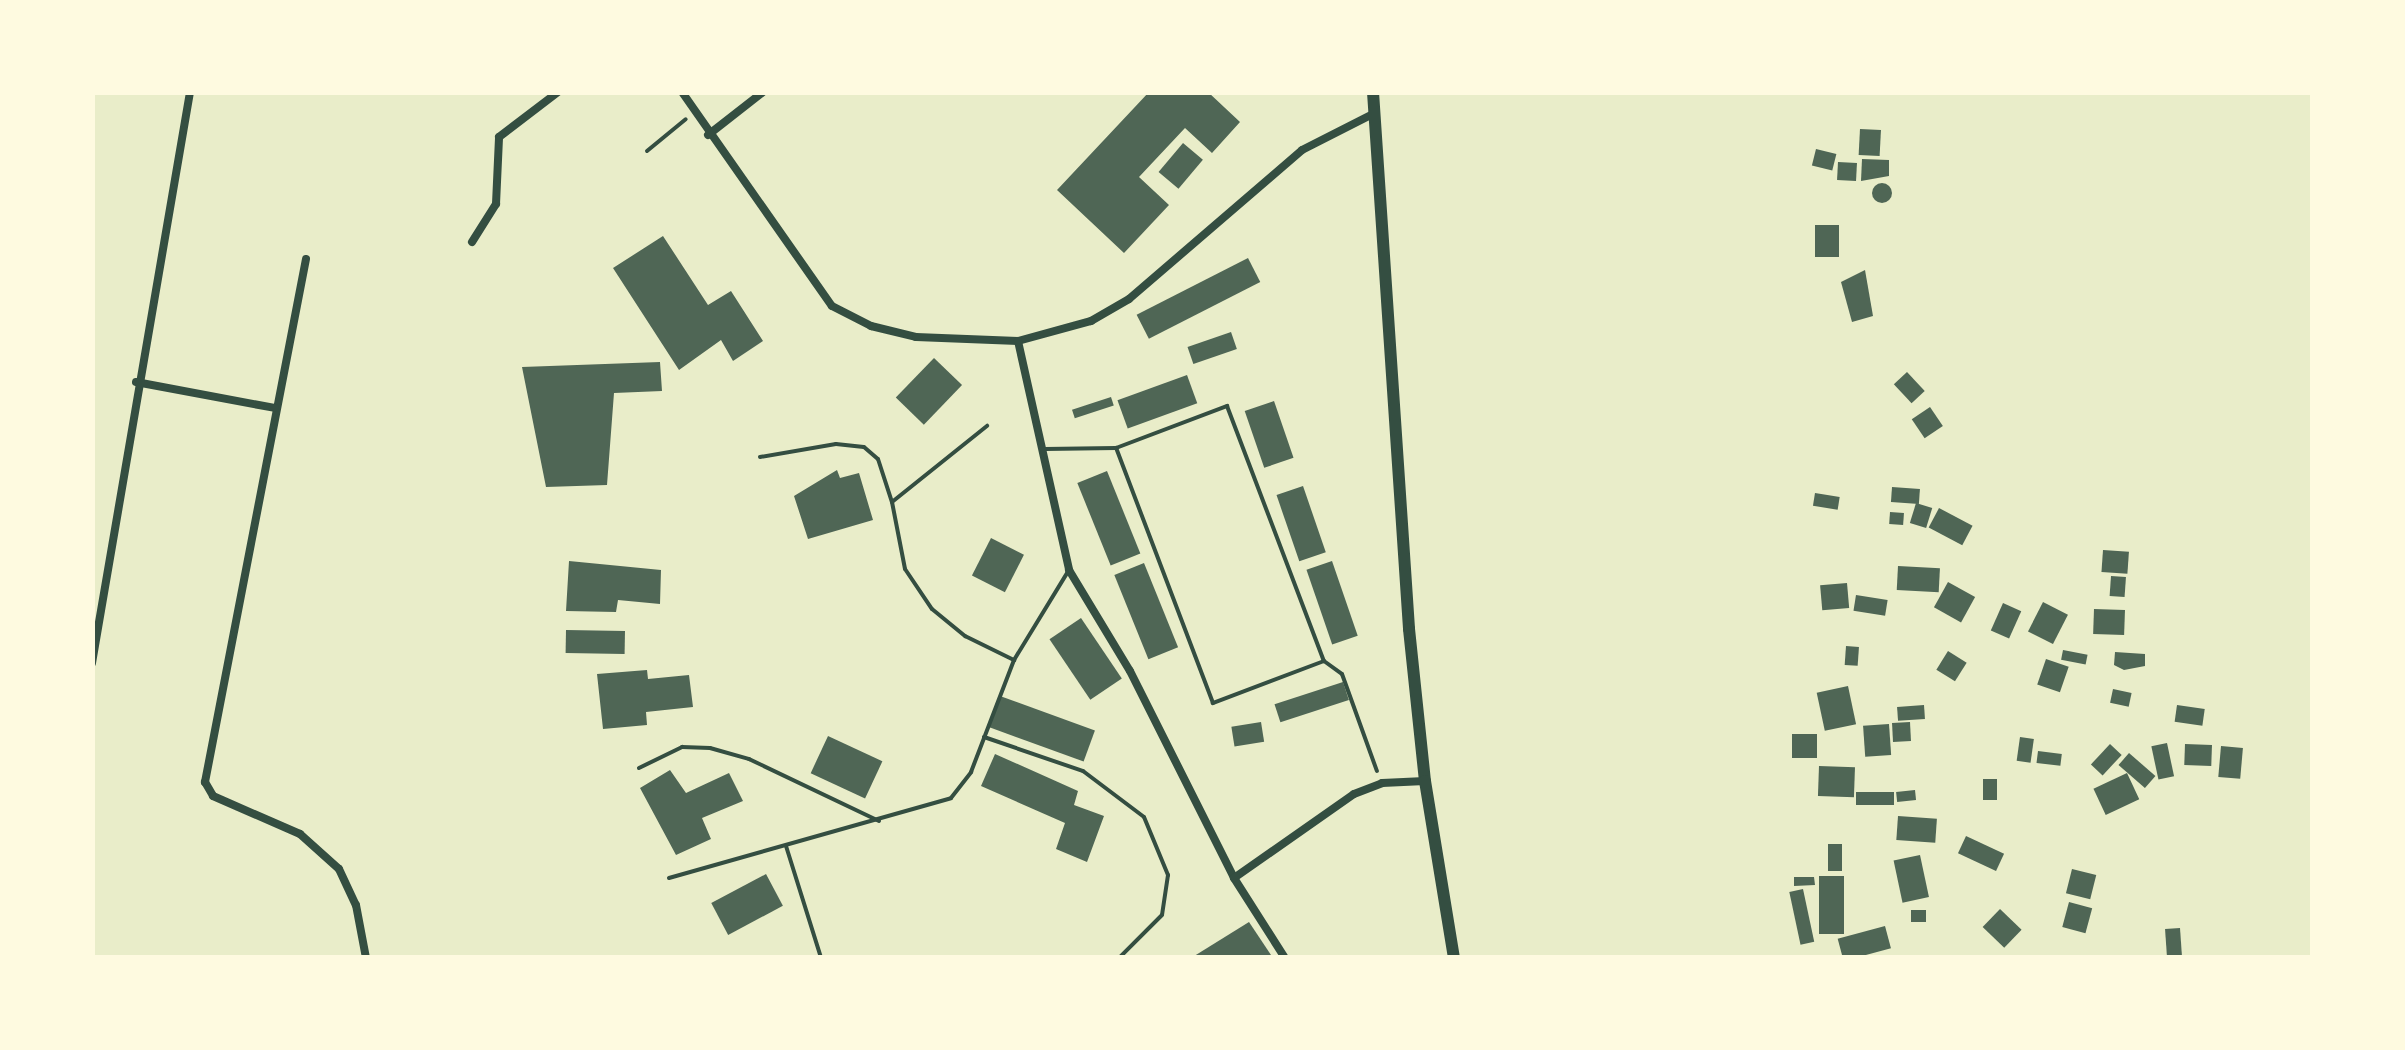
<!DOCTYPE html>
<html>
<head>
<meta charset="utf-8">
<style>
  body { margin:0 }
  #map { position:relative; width:2405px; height:1050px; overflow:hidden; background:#e9edc9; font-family:Bitter,serif }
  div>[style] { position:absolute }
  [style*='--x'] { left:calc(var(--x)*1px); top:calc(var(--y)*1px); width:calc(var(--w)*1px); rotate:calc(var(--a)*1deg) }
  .building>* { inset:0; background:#4f6655; transform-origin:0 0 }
  .round { border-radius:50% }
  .path>* { height:4px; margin:-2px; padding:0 2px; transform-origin:2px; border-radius:2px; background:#344e41 }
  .service>* { height:4px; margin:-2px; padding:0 2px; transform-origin:2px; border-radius:2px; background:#344e41 }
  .minor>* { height:8px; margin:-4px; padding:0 4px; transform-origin:4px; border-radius:4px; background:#344e41 }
  .primary>* { height:12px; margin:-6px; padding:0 6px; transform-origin:6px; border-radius:6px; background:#344e41 }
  span { translate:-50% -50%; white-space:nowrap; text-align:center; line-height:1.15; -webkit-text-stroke:8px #fefae0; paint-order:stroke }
  .frame { position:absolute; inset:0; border:95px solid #fefae0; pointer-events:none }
</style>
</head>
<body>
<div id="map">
  <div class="building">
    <div style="clip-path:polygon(1149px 92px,1208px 92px,1240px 122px,1212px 153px,1185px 128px,1139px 177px,1169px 205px,1124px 253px,1057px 190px)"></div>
    <div style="left:1860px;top:129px;width:21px;height:26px;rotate:3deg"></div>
    <div style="left:1183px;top:143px;width:26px;height:38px;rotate:40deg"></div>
    <div style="left:1816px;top:149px;width:21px;height:17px;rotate:14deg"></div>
    <div style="clip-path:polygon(1862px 159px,1889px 160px,1889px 176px,1861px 181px)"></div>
    <div style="left:1838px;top:162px;width:19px;height:18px;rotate:3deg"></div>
    <div class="round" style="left:1872px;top:183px;width:20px;height:20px"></div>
    <div style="left:1815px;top:225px;width:24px;height:32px"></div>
    <div style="clip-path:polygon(663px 236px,708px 305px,731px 291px,763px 341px,733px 361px,721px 340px,679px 370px,613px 268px)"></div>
    <div style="left:1248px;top:258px;width:27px;height:125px;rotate:63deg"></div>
    <div style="clip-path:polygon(1865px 270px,1873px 316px,1852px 322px,1841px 282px)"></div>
    <div style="left:1231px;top:332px;width:18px;height:46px;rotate:71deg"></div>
    <div style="left:934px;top:358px;width:39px;height:55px;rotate:44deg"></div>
    <div style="clip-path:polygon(660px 362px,662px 391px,614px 393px,607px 485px,546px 487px,522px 367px)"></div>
    <div style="left:1907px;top:372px;width:26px;height:18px;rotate:47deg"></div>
    <div style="left:1187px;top:375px;width:30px;height:74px;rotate:70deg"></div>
    <div style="left:1111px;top:397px;width:9px;height:41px;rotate:72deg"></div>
    <div style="left:1274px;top:401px;width:60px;height:31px;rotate:71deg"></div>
    <div style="left:1930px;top:407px;width:23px;height:22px;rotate:56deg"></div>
    <div style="clip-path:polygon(837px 470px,840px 478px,859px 473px,873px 520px,808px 539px,794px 496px)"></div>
    <div style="left:1107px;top:471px;width:89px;height:32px;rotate:68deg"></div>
    <div style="left:1303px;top:486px;width:70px;height:28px;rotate:71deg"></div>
    <div style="left:1892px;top:487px;width:28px;height:15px;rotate:4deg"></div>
    <div style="left:1815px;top:493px;width:25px;height:13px;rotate:9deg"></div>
    <div style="left:1916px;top:503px;width:17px;height:21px;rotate:17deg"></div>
    <div style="left:1939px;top:508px;width:38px;height:22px;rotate:28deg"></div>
    <div style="left:1890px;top:512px;width:14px;height:12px;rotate:4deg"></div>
    <div style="left:991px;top:538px;width:37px;height:42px;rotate:27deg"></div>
    <div style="left:2103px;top:550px;width:26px;height:22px;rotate:4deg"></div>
    <div style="clip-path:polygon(569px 561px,661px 570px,660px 604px,618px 600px,616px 612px,566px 611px)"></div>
    <div style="left:1332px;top:561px;width:79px;height:27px;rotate:71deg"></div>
    <div style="left:1144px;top:563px;width:91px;height:32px;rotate:68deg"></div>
    <div style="left:1898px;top:566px;width:42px;height:24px;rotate:3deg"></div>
    <div style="left:2111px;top:576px;width:15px;height:20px;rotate:4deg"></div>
    <div style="left:1948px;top:582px;width:31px;height:29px;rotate:29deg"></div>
    <div style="left:1847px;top:583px;width:25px;height:27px;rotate:85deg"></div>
    <div style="left:1856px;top:595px;width:32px;height:16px;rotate:9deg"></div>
    <div style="left:2043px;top:602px;width:28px;height:33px;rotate:27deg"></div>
    <div style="left:2003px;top:603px;width:20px;height:30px;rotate:24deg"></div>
    <div style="left:2094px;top:609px;width:31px;height:25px;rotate:2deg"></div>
    <div style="left:1081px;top:618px;width:73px;height:38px;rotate:56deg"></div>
    <div style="left:566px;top:630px;width:59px;height:23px;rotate:1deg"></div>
    <div style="left:1846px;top:646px;width:13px;height:19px;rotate:4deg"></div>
    <div style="left:2063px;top:650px;width:25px;height:10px;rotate:11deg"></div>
    <div style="left:1948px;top:651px;width:22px;height:22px;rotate:32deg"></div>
    <div style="clip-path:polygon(2115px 652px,2145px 654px,2145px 666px,2124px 670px,2114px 665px)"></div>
    <div style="left:2046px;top:659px;width:24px;height:27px;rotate:19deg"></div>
    <div style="clip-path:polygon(647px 670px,648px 679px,689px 675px,693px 707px,646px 712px,647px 725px,603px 729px,597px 674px)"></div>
    <div style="left:1343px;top:682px;width:19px;height:72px;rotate:72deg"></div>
    <div style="left:1848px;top:686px;width:39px;height:32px;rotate:78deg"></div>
    <div style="left:2113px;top:689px;width:19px;height:14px;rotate:12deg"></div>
    <div style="left:1000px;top:696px;width:101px;height:33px;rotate:20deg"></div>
    <div style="left:1924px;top:705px;width:14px;height:27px;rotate:86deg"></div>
    <div style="left:2177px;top:705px;width:28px;height:17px;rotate:8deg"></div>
    <div style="left:1261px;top:722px;width:20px;height:30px;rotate:81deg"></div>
    <div style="left:1910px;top:722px;width:19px;height:18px;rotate:87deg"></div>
    <div style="left:1889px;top:724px;width:31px;height:26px;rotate:86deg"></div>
    <div style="left:1792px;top:734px;width:25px;height:24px"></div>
    <div style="left:828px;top:736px;width:60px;height:41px;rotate:25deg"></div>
    <div style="left:2020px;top:737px;width:14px;height:24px;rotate:8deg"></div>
    <div style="left:2167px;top:743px;width:34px;height:16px;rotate:78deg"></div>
    <div style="left:2110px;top:744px;width:16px;height:28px;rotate:43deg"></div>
    <div style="left:2185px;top:744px;width:27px;height:21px;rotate:2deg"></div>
    <div style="left:2221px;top:746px;width:22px;height:31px;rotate:5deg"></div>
    <div style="left:2038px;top:751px;width:24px;height:12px;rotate:7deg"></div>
    <div style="left:2129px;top:753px;width:35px;height:16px;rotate:41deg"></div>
    <div style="clip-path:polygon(995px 754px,1078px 791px,1074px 805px,1104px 816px,1087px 862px,1056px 849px,1065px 823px,981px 786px)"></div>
    <div style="left:1819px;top:766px;width:36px;height:30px;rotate:2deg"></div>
    <div style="clip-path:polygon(670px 770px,686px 793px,729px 773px,743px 801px,702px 818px,711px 839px,676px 855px,640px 788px)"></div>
    <div style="left:2127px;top:773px;width:29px;height:37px;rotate:65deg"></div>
    <div style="left:1983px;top:779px;width:14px;height:21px"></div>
    <div style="left:1915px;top:790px;width:10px;height:19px;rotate:84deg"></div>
    <div style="left:1856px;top:792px;width:38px;height:13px"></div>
    <div style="left:1898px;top:816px;width:39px;height:24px;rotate:4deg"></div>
    <div style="left:1966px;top:836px;width:42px;height:19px;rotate:25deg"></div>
    <div style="left:1828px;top:844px;width:14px;height:27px"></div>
    <div style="left:1920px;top:855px;width:43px;height:27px;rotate:78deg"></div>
    <div style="left:2072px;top:869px;width:25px;height:25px;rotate:14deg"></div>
    <div style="left:766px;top:874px;width:36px;height:62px;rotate:62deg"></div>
    <div style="left:1819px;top:876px;width:25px;height:58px"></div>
    <div style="clip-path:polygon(1794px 877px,1814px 877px,1815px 885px,1794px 886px)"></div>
    <div style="left:1803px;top:889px;width:54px;height:14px;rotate:78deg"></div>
    <div style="left:2069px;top:902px;width:24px;height:26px;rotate:15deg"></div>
    <div style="left:2000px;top:909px;width:30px;height:25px;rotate:44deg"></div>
    <div style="left:1911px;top:910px;width:15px;height:12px"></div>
    <div style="clip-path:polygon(1249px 922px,1273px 958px,1191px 958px)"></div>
    <div style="left:1885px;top:926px;width:23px;height:49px;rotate:75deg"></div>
    <div style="left:2180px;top:928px;width:30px;height:15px;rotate:86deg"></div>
  </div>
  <div class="path">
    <div style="--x:647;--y:151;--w:50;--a:-39.4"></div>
    <div style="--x:1227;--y:406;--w:273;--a:69.2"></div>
    <div style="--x:1324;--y:661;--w:119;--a:159.3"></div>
    <div style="--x:1213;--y:703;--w:273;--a:-110.8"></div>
    <div style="--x:1116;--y:448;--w:119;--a:-20.7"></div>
    <div style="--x:1324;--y:661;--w:22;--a:36"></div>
    <div style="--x:1342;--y:674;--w:103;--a:70.2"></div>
  </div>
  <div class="service">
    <div style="--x:1045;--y:449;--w:71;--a:-0.8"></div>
    <div style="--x:760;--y:457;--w:77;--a:-9.7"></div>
    <div style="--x:836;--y:444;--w:28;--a:6"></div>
    <div style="--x:864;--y:447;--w:18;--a:41"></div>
    <div style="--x:878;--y:459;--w:45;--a:72"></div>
    <div style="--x:892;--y:502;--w:68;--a:79"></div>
    <div style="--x:905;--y:569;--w:48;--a:56"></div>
    <div style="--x:932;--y:609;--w:43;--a:39.3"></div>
    <div style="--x:965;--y:636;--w:55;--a:26.1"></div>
    <div style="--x:892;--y:502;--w:122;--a:-38.7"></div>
    <div style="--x:984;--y:737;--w:105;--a:19"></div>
    <div style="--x:1083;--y:771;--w:76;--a:37"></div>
    <div style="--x:1144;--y:817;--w:63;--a:67.5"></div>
    <div style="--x:1168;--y:875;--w:40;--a:98.5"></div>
    <div style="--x:1162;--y:915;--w:61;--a:135"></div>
    <div style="--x:639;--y:768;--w:48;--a:-26"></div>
    <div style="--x:682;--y:747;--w:28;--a:2"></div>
    <div style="--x:710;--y:748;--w:41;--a:15.8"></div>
    <div style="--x:749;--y:759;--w:144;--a:25.5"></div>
    <div style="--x:786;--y:846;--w:117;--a:72.6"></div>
    <div style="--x:669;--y:878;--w:293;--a:-15.8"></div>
    <div style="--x:951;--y:798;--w:33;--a:-52"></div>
    <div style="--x:971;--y:772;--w:120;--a:-69"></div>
    <div style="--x:1014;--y:660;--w:105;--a:-58.6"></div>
  </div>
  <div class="minor">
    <div style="--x:682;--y:92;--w:261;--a:55"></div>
    <div style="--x:832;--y:306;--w:44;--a:27.1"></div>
    <div style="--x:871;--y:326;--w:46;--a:13.7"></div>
    <div style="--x:916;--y:337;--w:102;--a:2.2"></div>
    <div style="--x:1018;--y:341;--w:76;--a:-15.3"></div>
    <div style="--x:1091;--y:321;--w:44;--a:-30.1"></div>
    <div style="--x:1129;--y:299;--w:228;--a:-40.7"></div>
    <div style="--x:1302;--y:150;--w:80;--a:-26.9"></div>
    <div style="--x:708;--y:135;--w:70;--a:-38"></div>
    <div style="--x:472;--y:242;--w:45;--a:-57.7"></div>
    <div style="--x:496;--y:204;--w:67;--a:-87.4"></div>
    <div style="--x:499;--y:137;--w:74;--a:-37.3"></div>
    <div style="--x:306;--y:259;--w:533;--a:100.93"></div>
    <div style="--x:205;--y:782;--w:16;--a:60"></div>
    <div style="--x:213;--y:796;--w:95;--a:23.6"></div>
    <div style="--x:300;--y:834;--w:52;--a:41.9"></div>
    <div style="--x:339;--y:869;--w:40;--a:65"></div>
    <div style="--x:356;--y:905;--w:54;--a:79.3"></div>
    <div style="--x:1018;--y:341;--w:235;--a:77.4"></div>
    <div style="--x:1069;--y:570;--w:118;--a:58.9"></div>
    <div style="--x:1130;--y:671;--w:232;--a:63.3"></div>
    <div style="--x:1234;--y:878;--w:95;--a:57.5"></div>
    <div style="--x:136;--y:382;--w:141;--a:10.6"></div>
    <div style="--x:92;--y:663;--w:579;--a:-80.26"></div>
    <div style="--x:1234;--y:878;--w:146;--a:-35"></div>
    <div style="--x:1354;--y:794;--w:30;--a:-21"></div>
    <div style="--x:1382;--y:783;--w:43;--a:-2.7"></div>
  </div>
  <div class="primary">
    <div style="--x:1373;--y:92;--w:538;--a:86.16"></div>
    <div style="--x:1409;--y:629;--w:153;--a:84"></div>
    <div style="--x:1425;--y:781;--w:179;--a:80.7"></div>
  </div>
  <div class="frame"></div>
</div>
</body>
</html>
